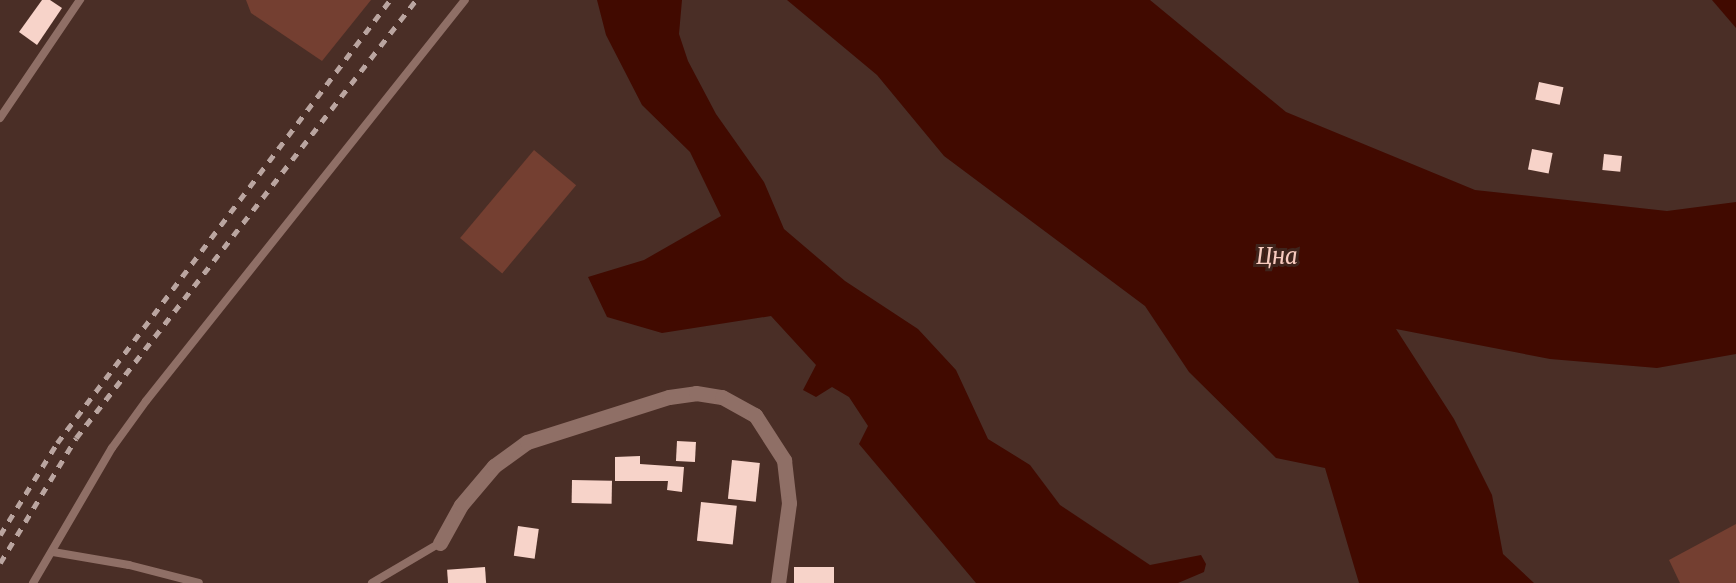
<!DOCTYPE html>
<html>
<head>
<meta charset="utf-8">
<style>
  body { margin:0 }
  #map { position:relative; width:1736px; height:583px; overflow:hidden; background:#4a2e26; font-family:Merriweather,serif }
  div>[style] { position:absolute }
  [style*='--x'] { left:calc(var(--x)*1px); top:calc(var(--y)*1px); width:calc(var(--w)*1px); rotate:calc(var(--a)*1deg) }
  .green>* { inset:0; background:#743f31; transform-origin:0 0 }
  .water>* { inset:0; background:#410a00 }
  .building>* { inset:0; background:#f7d3c9; transform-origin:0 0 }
  .service>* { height:8px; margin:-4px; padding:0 4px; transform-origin:4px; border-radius:4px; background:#8f6f66 }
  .minor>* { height:15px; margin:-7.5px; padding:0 7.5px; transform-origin:7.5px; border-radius:7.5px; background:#8f6f66 }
  .rail>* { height:4.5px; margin-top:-2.25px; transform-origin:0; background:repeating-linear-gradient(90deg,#baa5a0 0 8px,transparent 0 16px) }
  span { translate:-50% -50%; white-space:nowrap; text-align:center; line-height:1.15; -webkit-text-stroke:6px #3f241c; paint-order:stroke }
  .water-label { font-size:22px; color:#f8cabe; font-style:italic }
</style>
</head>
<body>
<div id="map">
  <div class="green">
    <div style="clip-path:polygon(246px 0,371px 0,322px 61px,251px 13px)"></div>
    <div style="left:534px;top:150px;width:55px;height:115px;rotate:40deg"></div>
    <div style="clip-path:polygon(1736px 524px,1736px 583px,1680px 583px,1669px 560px)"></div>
  </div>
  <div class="water">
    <div style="clip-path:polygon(597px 0,682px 0,679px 34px,688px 61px,716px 114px,764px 182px,784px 229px,845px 281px,918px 329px,956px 370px,988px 439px,1030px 465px,1060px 505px,1150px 565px,1201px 555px,1206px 564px,1204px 572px,1178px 583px,976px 583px,859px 444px,868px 426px,849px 397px,832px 387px,816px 397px,803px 390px,816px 365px,771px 316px,662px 333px,607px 317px,588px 277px,644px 260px,721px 216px,690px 152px,642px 105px,606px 35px)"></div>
    <div style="clip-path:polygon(787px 0,1150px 0,1286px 112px,1475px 190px,1667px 211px,1736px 202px,1736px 354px,1657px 368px,1550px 359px,1396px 329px,1454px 419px,1492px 495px,1503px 554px,1534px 583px,1359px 583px,1325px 468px,1276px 458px,1189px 372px,1145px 306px,944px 156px,877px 75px)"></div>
    <div style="clip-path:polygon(1712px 0,1736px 0,1736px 28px)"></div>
  </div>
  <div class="building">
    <div style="clip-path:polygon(42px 0,50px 0,62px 8px,37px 45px,19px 32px)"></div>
    <div style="left:1539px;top:82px;width:25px;height:18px;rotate:12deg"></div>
    <div style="left:1532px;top:149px;width:21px;height:21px;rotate:11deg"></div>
    <div style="left:1604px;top:154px;width:18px;height:16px;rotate:6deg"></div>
    <div style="left:677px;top:441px;width:19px;height:20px;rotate:3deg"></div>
    <div style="clip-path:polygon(640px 456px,640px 464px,684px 467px,682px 492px,667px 490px,668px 481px,615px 481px,615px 457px)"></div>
    <div style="left:732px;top:460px;width:28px;height:39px;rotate:6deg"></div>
    <div style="left:572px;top:480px;width:40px;height:23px;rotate:1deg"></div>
    <div style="left:701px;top:502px;width:36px;height:39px;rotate:6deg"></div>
    <div style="left:518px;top:526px;width:21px;height:30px;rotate:8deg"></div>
    <div style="left:485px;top:567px;width:16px;height:38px;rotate:86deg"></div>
    <div style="left:794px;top:567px;width:40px;height:16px"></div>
  </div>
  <div class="service">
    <div style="--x:0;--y:118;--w:143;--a:-55.9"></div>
    <div style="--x:53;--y:552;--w:77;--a:9.7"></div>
    <div style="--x:129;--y:565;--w:72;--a:14.4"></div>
    <div style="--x:33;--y:583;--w:156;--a:-59.7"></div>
    <div style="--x:112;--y:448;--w:58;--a:-54.1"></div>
    <div style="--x:146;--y:401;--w:512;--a:-51.5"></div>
    <div style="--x:372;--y:583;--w:79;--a:-30.5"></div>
  </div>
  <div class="minor">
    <div style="--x:440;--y:543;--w:43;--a:-61.1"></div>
    <div style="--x:461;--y:505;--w:51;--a:-49.8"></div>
    <div style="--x:494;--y:466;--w:41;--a:-36"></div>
    <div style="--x:527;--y:442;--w:149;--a:-17.6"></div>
    <div style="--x:669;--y:397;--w:27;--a:-8"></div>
    <div style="--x:696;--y:393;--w:26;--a:9"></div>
    <div style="--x:722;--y:397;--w:38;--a:29"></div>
    <div style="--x:755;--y:415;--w:54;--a:57.2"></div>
    <div style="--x:784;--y:460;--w:43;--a:83.4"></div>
    <div style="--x:789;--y:503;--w:81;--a:97.8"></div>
  </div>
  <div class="rail">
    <div style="--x:0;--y:535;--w:108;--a:-58.2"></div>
    <div style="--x:57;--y:443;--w:554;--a:-53.07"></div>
    <div style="--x:0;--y:563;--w:146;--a:-58.7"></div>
    <div style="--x:76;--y:438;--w:554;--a:-52.18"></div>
  </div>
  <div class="water-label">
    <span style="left:1277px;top:257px">Цна</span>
  </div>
</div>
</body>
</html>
